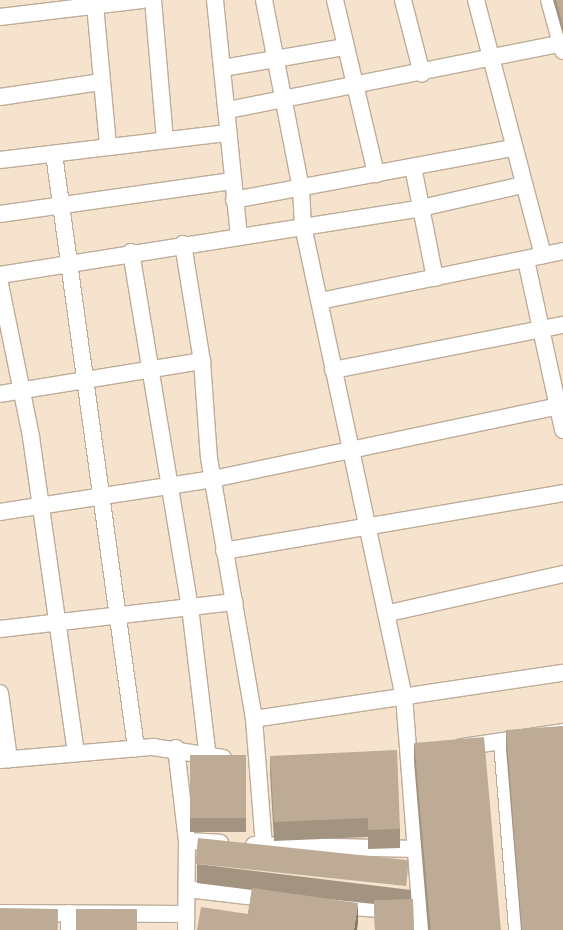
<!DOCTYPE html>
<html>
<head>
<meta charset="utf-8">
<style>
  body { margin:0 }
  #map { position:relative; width:563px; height:930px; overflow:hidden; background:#f6e3cd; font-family:Commissioner,sans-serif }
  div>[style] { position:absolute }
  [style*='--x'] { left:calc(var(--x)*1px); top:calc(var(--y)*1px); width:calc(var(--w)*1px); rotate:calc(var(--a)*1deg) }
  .roads { filter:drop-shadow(1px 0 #beac98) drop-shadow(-1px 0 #beac98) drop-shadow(0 1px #beac98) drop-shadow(0 -1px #beac98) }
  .minor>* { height:16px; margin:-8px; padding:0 8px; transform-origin:8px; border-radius:8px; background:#fff }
  .wall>* { inset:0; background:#a39381; transform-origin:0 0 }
  .shaded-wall>* { inset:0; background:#847869 }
  .building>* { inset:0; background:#bdab96; transform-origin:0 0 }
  span { translate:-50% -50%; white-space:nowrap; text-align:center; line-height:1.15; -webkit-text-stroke:4.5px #fff; paint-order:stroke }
</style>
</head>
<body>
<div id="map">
  <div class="roads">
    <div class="minor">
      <div style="--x:153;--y:0;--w:140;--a:85.1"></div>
      <div style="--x:215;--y:0;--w:236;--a:84.2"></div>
      <div style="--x:264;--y:0;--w:192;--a:78.9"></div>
      <div style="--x:301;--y:188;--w:38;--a:87"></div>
      <div style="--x:303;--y:226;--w:481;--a:77.9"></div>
      <div style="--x:404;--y:696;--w:235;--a:85.6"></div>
      <div style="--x:335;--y:0;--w:179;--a:76.7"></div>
      <div style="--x:403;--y:0;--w:76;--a:75.6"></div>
      <div style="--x:476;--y:0;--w:264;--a:75.3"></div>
      <div style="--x:549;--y:0;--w:53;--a:74.6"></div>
      <div style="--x:95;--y:5;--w:142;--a:84.7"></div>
      <div style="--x:0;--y:17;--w:143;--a:-6.8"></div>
      <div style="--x:223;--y:68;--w:124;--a:-9.8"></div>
      <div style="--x:0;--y:97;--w:101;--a:-8.5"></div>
      <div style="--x:228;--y:110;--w:342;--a:-11.3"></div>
      <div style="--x:54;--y:154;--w:600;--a:82.14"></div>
      <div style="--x:0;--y:160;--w:230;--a:-6.8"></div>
      <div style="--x:413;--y:167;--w:113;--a:78.8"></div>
      <div style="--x:234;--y:200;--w:284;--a:-10.6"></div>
      <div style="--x:0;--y:214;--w:235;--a:-8.1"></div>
      <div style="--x:183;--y:244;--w:119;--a:80.8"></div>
      <div style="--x:202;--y:361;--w:97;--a:85.9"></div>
      <div style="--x:209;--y:458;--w:265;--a:80.2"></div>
      <div style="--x:254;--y:719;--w:127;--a:85.5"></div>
      <div style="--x:131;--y:252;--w:360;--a:80.6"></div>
      <div style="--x:190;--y:607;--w:151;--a:83.2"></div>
      <div style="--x:526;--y:260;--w:174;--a:77.7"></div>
      <div style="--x:0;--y:275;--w:426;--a:-9"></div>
      <div style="--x:421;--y:208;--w:104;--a:-12.8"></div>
      <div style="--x:0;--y:284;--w:156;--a:78.5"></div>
      <div style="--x:31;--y:437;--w:319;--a:81.9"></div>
      <div style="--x:320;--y:301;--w:248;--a:-11.6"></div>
      <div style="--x:333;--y:370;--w:234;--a:-11.1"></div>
      <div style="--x:0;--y:394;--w:205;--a:-9.3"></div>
      <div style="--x:0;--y:512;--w:216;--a:-8.8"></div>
      <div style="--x:213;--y:479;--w:358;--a:-11.9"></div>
      <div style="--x:224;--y:551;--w:344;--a:-9.7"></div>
      <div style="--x:389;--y:613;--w:178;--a:-12.6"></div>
      <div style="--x:0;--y:629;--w:236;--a:-6.6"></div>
      <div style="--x:0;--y:693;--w:67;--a:82.2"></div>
      <div style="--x:254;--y:719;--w:312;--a:-8.5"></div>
      <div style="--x:502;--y:742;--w:189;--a:85.4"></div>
      <div style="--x:462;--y:747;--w:102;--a:-8.4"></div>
      <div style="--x:176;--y:748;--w:94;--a:83.3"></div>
      <div style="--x:187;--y:841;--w:89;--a:90.6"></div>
      <div style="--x:0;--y:760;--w:154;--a:-4.9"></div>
      <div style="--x:153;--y:747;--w:71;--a:8.9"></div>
      <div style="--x:187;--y:841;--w:33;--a:3"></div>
      <div style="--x:254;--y:845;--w:162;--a:1.4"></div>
      <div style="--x:187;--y:889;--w:86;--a:6.7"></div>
      <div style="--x:336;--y:906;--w:60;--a:3.8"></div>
      <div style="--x:0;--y:913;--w:186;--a:0.3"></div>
      <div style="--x:69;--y:913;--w:17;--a:90"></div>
    </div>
  </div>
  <div class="wall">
    <div style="clip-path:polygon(553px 0,563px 0,563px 35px)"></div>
    <div style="clip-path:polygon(506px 730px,563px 930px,521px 930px,506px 749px)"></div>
    <div style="clip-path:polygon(414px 743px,500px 930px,428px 930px,414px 762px)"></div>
    <div style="left:190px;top:755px;width:56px;height:77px"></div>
    <div style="clip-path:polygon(270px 756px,400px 829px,400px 848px,368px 849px,368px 837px,274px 841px,270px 774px)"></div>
    <div style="clip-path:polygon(197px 864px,411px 890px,411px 899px,414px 930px,375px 930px,374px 904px,318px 898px,358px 922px,248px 914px,252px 890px,197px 883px)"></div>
  </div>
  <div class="shaded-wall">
    <div style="clip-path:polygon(358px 903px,358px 922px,357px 930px,354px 930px)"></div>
  </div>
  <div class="building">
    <div style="clip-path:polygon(556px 0,563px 0,563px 25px)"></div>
    <div style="clip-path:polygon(563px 726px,563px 930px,522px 930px,506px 730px)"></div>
    <div style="left:484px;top:737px;width:194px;height:70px;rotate:85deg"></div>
    <div style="clip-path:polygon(397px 750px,400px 829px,368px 830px,368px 818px,274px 822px,270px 756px)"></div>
    <div style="left:190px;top:755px;width:56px;height:63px"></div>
    <div style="left:198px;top:838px;width:212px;height:26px;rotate:6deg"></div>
    <div style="clip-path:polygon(252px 888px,358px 903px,354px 930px,197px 930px,201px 907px,248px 914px)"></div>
    <div style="left:413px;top:899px;width:31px;height:39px;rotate:88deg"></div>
    <div style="left:0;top:908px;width:58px;height:22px;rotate:1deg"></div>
    <div style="left:76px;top:909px;width:61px;height:21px"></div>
  </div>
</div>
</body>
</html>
